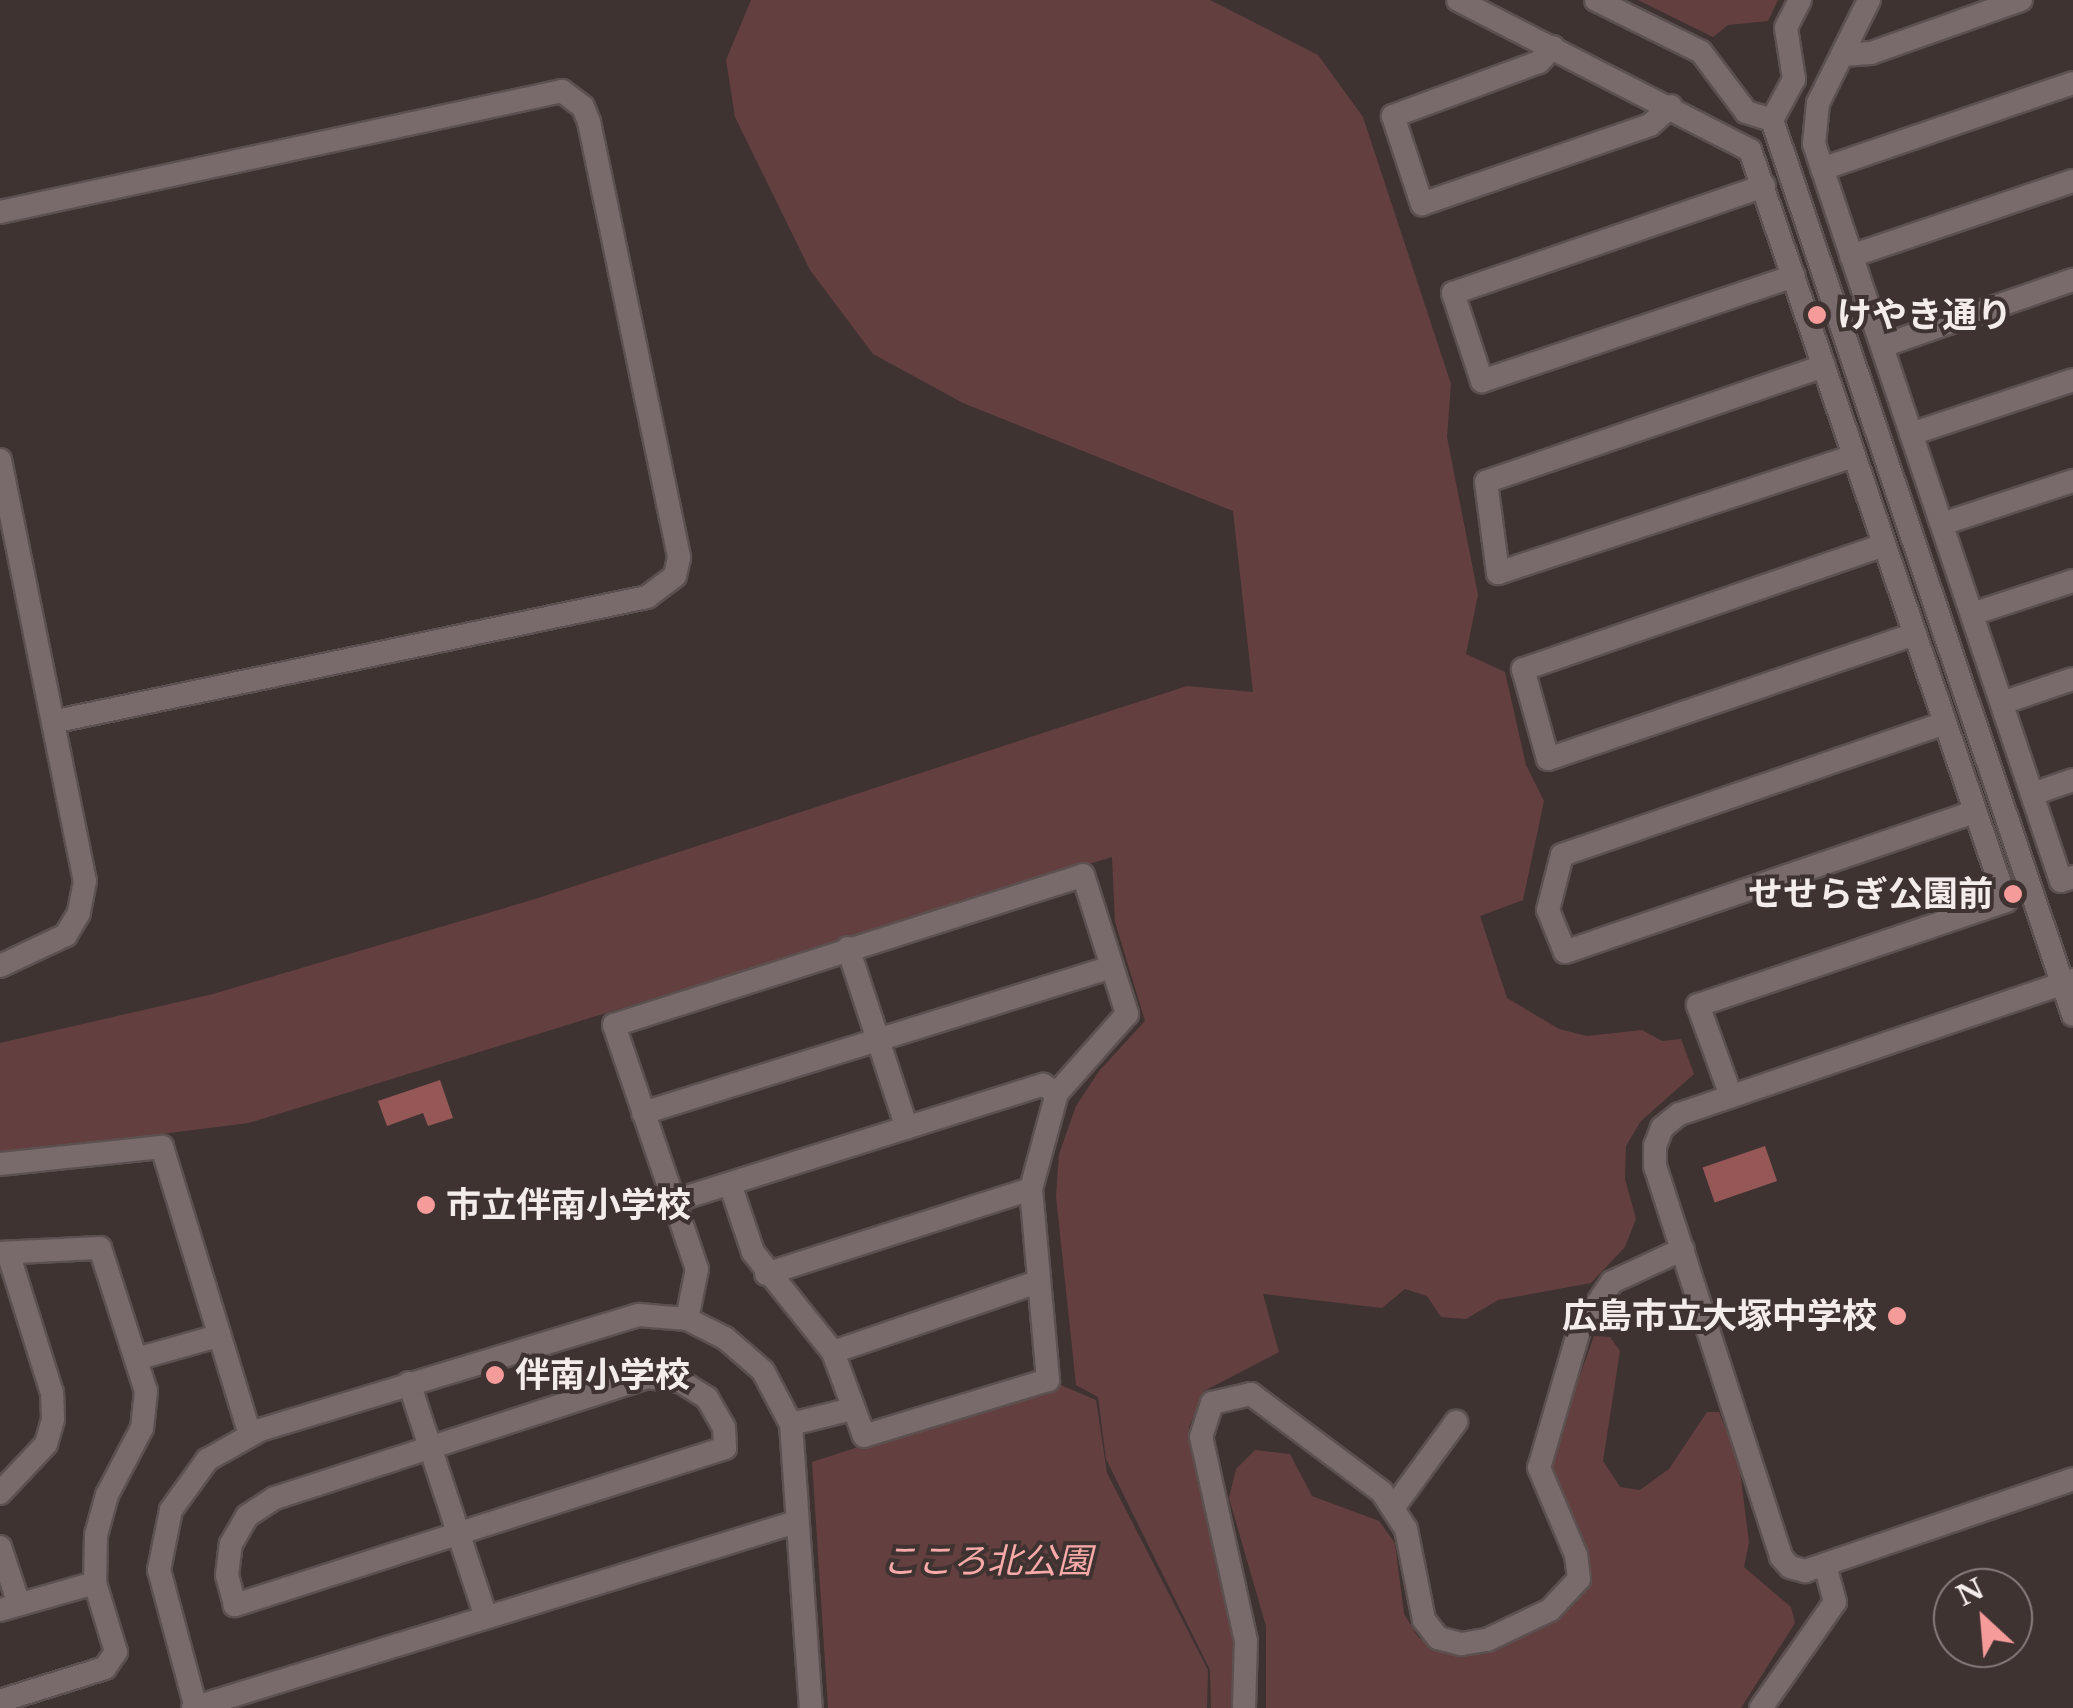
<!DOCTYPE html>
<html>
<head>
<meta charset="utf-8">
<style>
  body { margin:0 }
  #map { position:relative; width:2073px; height:1708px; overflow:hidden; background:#3f3332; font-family:"Libre Baskerville","Noto Sans JP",serif }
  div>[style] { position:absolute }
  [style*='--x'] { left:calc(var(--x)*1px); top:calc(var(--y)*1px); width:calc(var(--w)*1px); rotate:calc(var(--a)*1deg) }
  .green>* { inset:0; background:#643f3f }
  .water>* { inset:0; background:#965757; transform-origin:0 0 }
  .roads { filter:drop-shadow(2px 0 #5c5150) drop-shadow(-2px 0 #5c5150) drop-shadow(0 2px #5c5150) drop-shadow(0 -2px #5c5150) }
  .minor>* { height:22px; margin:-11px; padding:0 11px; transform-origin:11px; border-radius:11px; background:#796b6b }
  .dots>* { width:28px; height:28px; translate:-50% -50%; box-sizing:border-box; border:5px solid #3f3332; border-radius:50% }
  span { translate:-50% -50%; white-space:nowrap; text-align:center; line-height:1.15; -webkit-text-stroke:8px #3f3332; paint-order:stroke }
  .poi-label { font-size:35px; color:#f4eceb; font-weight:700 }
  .left { translate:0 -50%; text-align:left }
  .right { translate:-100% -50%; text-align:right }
  .park-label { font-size:35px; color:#f8aaa9; font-style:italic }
  .north { position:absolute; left:1933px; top:1568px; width:100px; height:100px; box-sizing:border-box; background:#3f3332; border:2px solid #877d7c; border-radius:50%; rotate:334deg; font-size:28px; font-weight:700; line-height:40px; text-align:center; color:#f4eceb }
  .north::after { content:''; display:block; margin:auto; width:35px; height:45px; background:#f59b9a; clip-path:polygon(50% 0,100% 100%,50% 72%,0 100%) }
</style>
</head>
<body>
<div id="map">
  <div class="green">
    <div style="clip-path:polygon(751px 0,1210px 0,1318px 55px,1363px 117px,1451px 384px,1447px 437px,1478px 595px,1466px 654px,1505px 672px,1526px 765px,1544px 801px,1523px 900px,1480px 916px,1507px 998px,1559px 1029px,1587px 1036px,1642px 1030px,1662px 1041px,1681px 1039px,1694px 1074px,1641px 1121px,1626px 1146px,1625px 1179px,1636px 1219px,1625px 1247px,1591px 1283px,1498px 1300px,1466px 1319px,1441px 1317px,1427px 1296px,1405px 1289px,1382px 1308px,1263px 1294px,1279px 1352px,1204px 1391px,1189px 1427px,1237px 1661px,1231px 1708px,1211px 1708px,1210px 1670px,1106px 1459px,1098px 1397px,1076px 1385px,1056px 1196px,1059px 1154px,1076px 1106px,1099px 1071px,1145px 1021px,1115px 922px,1112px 857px,249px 1123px,0 1154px,0 1043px,213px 994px,535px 899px,1187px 686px,1253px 692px,1233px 511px,963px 403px,873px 354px,810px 270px,735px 117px,726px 60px)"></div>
    <div style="clip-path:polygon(1638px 0,1778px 0,1768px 21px,1728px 25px,1713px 37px)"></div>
    <div style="clip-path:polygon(1594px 1336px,1610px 1337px,1620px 1351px,1603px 1461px,1620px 1487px,1640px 1490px,1669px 1469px,1707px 1412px,1719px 1412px,1739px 1463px,1749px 1542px,1744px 1567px,1791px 1607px,1795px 1623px,1741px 1708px,1266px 1708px,1266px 1626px,1229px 1498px,1236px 1469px,1255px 1450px,1290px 1454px,1312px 1496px,1379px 1521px,1395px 1543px,1404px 1614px,1418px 1637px,1442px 1653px,1506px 1646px,1569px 1608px,1582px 1586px,1549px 1463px)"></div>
    <div style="clip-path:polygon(1056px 1383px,1096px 1400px,1107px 1473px,1208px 1670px,1207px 1708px,828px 1708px,812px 1462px)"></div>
  </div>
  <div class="water">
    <div style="clip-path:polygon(440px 1080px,453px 1118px,428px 1126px,423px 1113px,387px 1126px,378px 1101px)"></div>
    <div style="left:1765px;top:1146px;width:37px;height:66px;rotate:71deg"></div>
  </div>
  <div class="roads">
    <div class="minor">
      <div style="--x:1458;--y:0;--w:328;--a:27.2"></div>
      <div style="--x:1750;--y:150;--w:793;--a:71.18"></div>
      <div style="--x:2006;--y:901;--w:325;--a:161.3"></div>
      <div style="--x:1698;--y:1005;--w:97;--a:70.1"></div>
      <div style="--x:1596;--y:0;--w:117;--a:26.3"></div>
      <div style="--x:1701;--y:52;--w:75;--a:53.1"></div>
      <div style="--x:1746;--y:112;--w:27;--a:17"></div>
      <div style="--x:1800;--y:0;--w:31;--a:117"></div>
      <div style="--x:1786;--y:28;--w:52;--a:81.1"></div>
      <div style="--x:1794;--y:79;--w:47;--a:118.2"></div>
      <div style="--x:1772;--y:120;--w:944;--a:71.41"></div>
      <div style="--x:1869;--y:0;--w:115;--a:116.3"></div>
      <div style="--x:1818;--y:103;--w:41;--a:95.6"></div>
      <div style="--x:1814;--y:144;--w:777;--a:71.47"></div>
      <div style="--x:2061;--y:881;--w:13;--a:-18"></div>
      <div style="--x:1553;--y:47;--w:21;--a:133"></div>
      <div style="--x:1539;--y:62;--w:156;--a:159.7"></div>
      <div style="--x:1393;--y:116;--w:93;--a:71.8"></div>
      <div style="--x:1422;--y:204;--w:241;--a:-19.1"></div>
      <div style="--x:1650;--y:125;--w:28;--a:-42"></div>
      <div style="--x:1842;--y:55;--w:29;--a:-4"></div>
      <div style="--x:1871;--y:53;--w:159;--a:-19.5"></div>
      <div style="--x:1822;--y:169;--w:265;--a:-18.9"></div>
      <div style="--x:1764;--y:186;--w:329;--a:161"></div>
      <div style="--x:1453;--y:293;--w:93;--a:71.8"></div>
      <div style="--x:1482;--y:381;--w:329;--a:-18.6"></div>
      <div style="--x:0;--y:212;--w:575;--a:-12.15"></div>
      <div style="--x:562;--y:91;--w:26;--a:37"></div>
      <div style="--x:583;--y:107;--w:16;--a:68"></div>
      <div style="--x:589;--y:122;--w:445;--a:78.3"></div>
      <div style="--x:679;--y:558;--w:18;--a:103"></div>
      <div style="--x:675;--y:576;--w:35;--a:143"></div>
      <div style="--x:647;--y:597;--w:603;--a:168.13"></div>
      <div style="--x:1851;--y:256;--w:234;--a:-18.7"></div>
      <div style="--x:1882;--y:346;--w:202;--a:-19.1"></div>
      <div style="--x:1824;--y:366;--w:357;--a:161.1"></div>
      <div style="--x:1486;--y:482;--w:92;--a:82.5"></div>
      <div style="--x:1498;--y:573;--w:375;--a:-18.2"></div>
      <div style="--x:1911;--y:434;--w:171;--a:-18.4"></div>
      <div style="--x:0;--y:460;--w:429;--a:78.6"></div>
      <div style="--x:85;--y:881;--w:33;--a:101"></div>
      <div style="--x:79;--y:913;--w:26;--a:121"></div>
      <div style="--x:66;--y:935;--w:73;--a:154.8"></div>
      <div style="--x:1942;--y:524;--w:138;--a:-18.2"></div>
      <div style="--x:1884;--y:545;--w:382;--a:161"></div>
      <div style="--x:1523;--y:669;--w:93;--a:74.5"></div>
      <div style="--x:1548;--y:759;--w:388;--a:-18.8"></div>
      <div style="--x:1972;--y:614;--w:106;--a:-18.1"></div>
      <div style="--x:2002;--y:703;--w:75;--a:-18.7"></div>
      <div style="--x:1945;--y:723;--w:405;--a:161"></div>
      <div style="--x:1562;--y:855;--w:57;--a:104.3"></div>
      <div style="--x:1548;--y:910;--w:45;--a:68"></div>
      <div style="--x:1565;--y:952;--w:433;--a:-18.9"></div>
      <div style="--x:2033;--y:794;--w:42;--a:-19.3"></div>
      <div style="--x:848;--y:948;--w:189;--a:71.9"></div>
      <div style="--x:2073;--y:980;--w:416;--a:161.2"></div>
      <div style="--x:1679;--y:1114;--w:22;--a:141"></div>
      <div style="--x:1662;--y:1128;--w:19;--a:111"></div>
      <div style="--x:1655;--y:1146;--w:20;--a:90"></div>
      <div style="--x:1655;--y:1166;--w:411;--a:72.1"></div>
      <div style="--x:1781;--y:1557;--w:13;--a:48"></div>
      <div style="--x:1790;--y:1567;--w:16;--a:15"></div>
      <div style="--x:1805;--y:1571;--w:283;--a:-18.9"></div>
      <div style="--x:643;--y:1113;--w:491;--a:-17.3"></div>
      <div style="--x:0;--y:1164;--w:163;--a:-6"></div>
      <div style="--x:162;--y:1147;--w:300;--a:73"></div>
      <div style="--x:674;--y:1201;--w:387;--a:-17.5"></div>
      <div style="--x:1043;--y:1085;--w:16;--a:30"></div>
      <div style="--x:0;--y:1253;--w:100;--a:-2.9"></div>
      <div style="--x:100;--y:1248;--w:150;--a:72.2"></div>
      <div style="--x:146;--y:1391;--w:37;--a:96"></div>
      <div style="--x:142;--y:1428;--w:76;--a:117.6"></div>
      <div style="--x:107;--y:1495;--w:41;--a:105.4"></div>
      <div style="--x:96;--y:1535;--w:48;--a:91.2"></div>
      <div style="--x:95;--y:1583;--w:72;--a:73.1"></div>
      <div style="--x:116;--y:1652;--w:19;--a:125"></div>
      <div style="--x:105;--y:1668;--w:110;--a:162.6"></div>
      <div style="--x:766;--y:1274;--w:278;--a:-17.8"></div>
      <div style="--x:687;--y:1319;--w:51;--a:-78.7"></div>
      <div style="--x:697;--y:1269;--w:258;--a:-108.8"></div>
      <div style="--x:614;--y:1025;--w:492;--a:-17.7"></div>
      <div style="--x:1083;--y:875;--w:146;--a:72.4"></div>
      <div style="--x:1127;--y:1014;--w:106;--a:131.5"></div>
      <div style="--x:1057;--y:1093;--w:99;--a:105.2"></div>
      <div style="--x:1031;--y:1189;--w:192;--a:84.9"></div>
      <div style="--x:1048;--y:1380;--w:192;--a:163.1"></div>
      <div style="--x:864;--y:1436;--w:90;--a:-110.3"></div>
      <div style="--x:833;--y:1352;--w:128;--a:-128.7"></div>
      <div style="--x:753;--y:1252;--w:72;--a:-108.7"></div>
      <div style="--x:833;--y:1352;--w:216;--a:-18.9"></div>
      <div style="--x:136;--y:1359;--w:85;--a:-15.7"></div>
      <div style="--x:647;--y:1377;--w:33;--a:7"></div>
      <div style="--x:680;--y:1381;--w:32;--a:32"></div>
      <div style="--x:707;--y:1398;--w:34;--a:60"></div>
      <div style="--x:724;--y:1428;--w:20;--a:87"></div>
      <div style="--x:725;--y:1448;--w:515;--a:162.23"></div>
      <div style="--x:235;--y:1605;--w:31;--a:-105"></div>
      <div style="--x:227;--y:1575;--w:31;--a:-83"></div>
      <div style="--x:231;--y:1544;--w:32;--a:-60"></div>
      <div style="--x:247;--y:1516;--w:33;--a:-33"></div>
      <div style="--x:275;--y:1498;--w:391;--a:-18"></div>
      <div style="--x:409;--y:1383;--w:243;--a:71.8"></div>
      <div style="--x:791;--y:1424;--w:63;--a:-13.8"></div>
      <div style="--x:0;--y:1493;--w:67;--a:-46.8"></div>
      <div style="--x:46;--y:1444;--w:26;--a:-74"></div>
      <div style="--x:53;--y:1419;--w:26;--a:-92"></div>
      <div style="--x:52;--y:1393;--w:147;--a:-107.4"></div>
      <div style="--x:1396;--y:1504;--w:102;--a:-53.8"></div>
      <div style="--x:0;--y:1547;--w:60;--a:71.6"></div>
      <div style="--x:0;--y:1610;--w:99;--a:-15.9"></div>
      <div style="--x:193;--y:1708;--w:631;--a:-17.14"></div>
      <div style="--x:196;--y:1708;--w:143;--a:-105"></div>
      <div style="--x:159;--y:1570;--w:61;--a:-78.7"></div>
      <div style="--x:171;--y:1510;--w:62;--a:-54.2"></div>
      <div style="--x:207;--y:1460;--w:61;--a:-29.5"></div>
      <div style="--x:260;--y:1430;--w:396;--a:-16.9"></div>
      <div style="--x:639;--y:1315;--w:48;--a:4.8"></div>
      <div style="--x:687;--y:1319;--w:42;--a:26.6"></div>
      <div style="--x:725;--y:1338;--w:50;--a:41"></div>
      <div style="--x:763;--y:1371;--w:60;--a:62.2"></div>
      <div style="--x:791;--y:1424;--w:285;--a:86"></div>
      <div style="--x:1244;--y:1708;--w:67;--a:-88.3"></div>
      <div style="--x:1246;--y:1641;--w:209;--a:-102.4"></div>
      <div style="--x:1201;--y:1437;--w:36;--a:-72"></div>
      <div style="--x:1212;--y:1403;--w:40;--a:-13"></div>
      <div style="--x:1251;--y:1394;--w:164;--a:36.8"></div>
      <div style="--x:1382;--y:1492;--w:44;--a:57"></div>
      <div style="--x:1406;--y:1529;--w:93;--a:78.8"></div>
      <div style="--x:1424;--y:1620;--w:23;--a:52"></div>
      <div style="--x:1438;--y:1638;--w:24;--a:15"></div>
      <div style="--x:1461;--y:1644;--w:26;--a:-9"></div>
      <div style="--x:1487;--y:1640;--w:70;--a:-25.5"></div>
      <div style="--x:1550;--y:1610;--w:42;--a:-46.9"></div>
      <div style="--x:1579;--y:1579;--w:24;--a:-97"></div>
      <div style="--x:1576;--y:1555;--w:95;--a:-113"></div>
      <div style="--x:1539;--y:1468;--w:144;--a:-73.8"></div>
      <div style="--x:1579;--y:1330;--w:58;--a:-55.5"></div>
      <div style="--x:1612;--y:1282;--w:78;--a:-24.9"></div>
      <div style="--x:1761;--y:1708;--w:129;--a:-55.1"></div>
      <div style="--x:1835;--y:1602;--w:39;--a:-105"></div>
    </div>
  </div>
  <div class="dots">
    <div style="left:1817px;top:315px;background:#f59b9a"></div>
    <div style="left:2013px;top:894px;background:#f59b9a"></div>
    <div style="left:426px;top:1205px;background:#f59b9a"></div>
    <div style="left:1897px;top:1316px;background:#f59b9a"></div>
    <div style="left:495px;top:1375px;background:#f59b9a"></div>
  </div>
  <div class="poi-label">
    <span class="left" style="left:1837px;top:315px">けやき通り</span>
    <span class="right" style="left:1993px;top:894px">せせらぎ公園前</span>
    <span class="left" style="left:446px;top:1205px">市立伴南小学校</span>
    <span class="right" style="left:1877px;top:1316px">広島市立大塚中学校</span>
    <span class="left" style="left:515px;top:1375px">伴南小学校</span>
  </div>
  <div class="park-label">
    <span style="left:987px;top:1561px">こころ北公園</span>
  </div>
  <div class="north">N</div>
</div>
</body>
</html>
